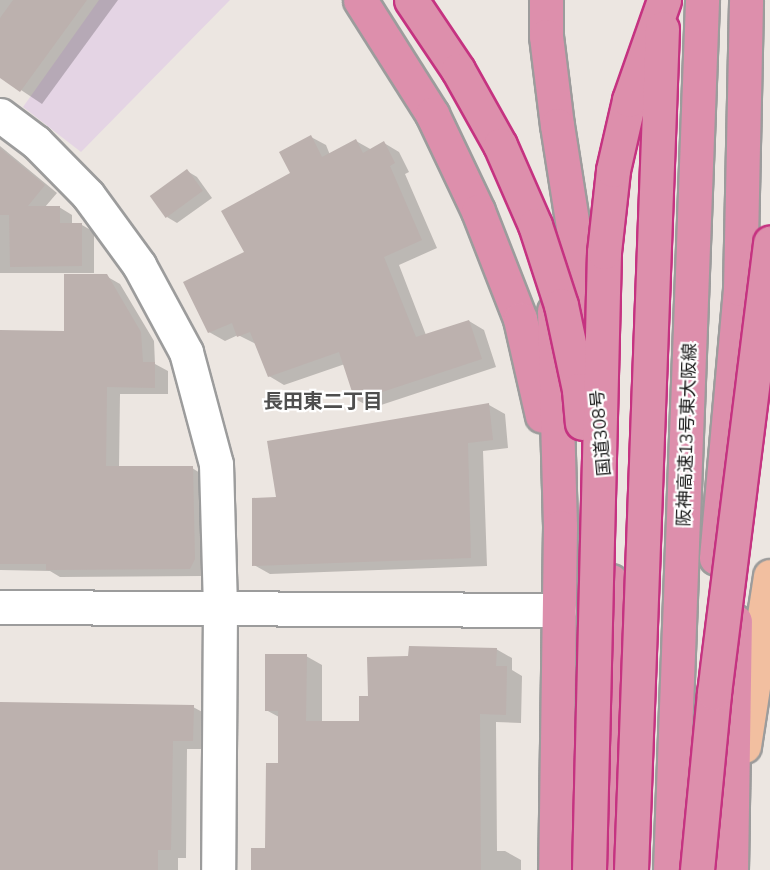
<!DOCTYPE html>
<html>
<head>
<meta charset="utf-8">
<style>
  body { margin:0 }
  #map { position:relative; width:770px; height:870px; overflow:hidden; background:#ece6e1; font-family:"Nunito Sans","Noto Sans JP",sans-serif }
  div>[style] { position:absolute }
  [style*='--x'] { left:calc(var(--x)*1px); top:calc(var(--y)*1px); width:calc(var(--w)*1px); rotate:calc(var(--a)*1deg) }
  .industrial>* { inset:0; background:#e4d4e4 }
  .shadow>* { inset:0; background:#0003 }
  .building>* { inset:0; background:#bcb1ae; transform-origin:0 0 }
  .roads { filter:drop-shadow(2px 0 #9c9c9c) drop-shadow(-2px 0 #9c9c9c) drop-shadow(0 2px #9c9c9c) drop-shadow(0 -2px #9c9c9c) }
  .minor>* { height:33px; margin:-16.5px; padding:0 16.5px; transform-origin:16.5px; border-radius:16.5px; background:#fff }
  .major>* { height:33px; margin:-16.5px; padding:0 16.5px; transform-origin:16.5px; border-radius:16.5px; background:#f2bfa0 }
  .highway>* { height:33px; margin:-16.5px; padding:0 16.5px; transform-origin:16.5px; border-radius:16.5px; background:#dd8fac }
  .bridges { filter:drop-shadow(2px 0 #c53381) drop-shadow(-2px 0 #c53381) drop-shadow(0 2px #c53381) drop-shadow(0 -2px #c53381) }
  .highway-bridge>* { height:33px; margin:-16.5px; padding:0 16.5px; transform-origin:16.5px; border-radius:16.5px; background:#dd8fac }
  span { translate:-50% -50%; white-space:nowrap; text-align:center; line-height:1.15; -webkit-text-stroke:4.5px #fff; paint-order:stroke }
  .street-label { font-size:18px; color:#1b1b1b }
  .neighbourhood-label { font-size:20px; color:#4e4e4e; font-weight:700 }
</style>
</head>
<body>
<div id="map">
  <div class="industrial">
    <div style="clip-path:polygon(99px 0,230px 0,81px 152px,23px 107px)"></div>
  </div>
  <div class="shadow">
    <div style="clip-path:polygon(0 0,118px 0,42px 104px,0 76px)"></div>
    <div style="clip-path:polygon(311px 137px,326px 145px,330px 155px,356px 141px,372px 150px,384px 143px,399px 152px,409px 172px,405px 174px,437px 248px,399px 265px,426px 335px,469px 321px,484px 330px,496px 367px,372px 408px,357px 400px,345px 364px,284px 385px,269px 376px,256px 344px,238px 335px,225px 341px,209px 332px,246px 253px)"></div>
    <div style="clip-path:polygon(0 146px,57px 193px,45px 207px,59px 207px,72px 215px,72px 225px,82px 225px,94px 232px,94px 273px,0 273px)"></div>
    <div style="clip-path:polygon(187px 171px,197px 177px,212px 198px,177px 223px,167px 217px)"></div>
    <div style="clip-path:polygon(106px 276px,120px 284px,154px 341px,155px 364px,168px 371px,168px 394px,120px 394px,119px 468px,192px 468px,205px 476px,204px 576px,60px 577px,50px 571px,0 570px,0 332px,66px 332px)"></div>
    <div style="clip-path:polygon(489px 405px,505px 414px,508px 448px,483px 451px,487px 566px,270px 574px,254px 565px,278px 499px)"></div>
    <div style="clip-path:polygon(496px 649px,512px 658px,512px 670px,522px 676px,521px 723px,496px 722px,497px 851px,505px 851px,521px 860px,521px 870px,252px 870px,267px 849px,279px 765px,279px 717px,266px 710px,306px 656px,322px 665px,322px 722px,360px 722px,410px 658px)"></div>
    <div style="clip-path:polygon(0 704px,193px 707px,208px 715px,208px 749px,187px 749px,186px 858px,178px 858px,178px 870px,0 870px)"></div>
  </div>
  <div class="building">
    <div style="clip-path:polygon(13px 0,87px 0,20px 92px,0 78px,0 18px)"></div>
    <div style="clip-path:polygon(311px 135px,322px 157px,356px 139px,363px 153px,384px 141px,395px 163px,390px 166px,422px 240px,384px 257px,416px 337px,469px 320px,482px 359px,355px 401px,339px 352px,268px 377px,250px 332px,237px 337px,232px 323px,208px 333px,183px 282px,244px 252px,221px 211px,290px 173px,279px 152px)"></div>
    <div style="clip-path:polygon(0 148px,45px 185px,28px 206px,60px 206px,60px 223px,82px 223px,82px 266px,10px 267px,9px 215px,0 215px)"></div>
    <div style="left:187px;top:169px;width:27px;height:46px;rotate:54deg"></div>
    <div style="clip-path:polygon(64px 274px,107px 274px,141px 332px,143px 362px,155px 362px,155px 388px,107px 387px,106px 466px,193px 466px,195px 559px,190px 569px,46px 570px,46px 564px,0 564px,0 330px,64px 331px)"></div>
    <div style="clip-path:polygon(489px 403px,493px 440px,468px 443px,471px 558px,252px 566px,252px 498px,276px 497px,267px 441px)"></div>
    <div style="clip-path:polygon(409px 646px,497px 648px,496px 666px,507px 666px,506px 715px,480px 714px,481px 870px,251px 870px,251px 848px,265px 848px,266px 763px,278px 763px,278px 711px,265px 711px,265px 654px,307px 654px,306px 721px,359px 721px,359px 696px,368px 696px,367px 657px,408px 656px)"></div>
    <div style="clip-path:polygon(0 702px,194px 705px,193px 741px,173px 741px,171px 850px,158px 850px,158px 870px,0 870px)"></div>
  </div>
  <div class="roads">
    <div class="minor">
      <div style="--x:0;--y:115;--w:45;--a:36.9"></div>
      <div style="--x:36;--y:142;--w:74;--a:45.5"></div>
      <div style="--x:88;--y:195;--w:87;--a:53.9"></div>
      <div style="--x:139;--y:265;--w:99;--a:61.6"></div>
      <div style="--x:186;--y:352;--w:116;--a:75"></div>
      <div style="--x:216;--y:464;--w:144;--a:88.4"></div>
      <div style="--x:220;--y:608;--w:262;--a:90.4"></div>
      <div style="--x:0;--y:607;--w:559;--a:0.31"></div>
    </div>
    <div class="major">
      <div style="--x:744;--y:746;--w:172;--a:-81.3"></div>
    </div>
    <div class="highway">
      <div style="--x:360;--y:0;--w:135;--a:57.7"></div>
      <div style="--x:432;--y:114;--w:107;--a:64.6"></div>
      <div style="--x:478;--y:211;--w:116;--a:68.7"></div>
      <div style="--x:520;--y:319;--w:99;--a:77.2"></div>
      <div style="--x:546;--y:0;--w:36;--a:90"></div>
      <div style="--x:546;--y:36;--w:90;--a:83"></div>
      <div style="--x:557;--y:125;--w:234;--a:81.1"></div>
      <div style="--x:554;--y:311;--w:216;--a:88.4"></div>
      <div style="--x:560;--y:527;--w:343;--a:90.8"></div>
      <div style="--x:716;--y:558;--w:270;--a:-84.9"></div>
      <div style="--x:740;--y:289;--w:289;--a:-88.8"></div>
      <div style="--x:610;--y:870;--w:289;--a:-89.8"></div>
      <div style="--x:670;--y:870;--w:871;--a:-87.89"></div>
      <div style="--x:731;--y:870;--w:249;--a:-89.1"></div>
    </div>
  </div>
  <div class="bridges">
    <div class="highway-bridge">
      <div style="--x:411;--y:0;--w:84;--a:56.1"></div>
      <div style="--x:458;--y:70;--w:86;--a:60.8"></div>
      <div style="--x:500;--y:145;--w:87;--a:66.4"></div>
      <div style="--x:535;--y:225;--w:84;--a:72"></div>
      <div style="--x:561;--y:305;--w:87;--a:78"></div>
      <div style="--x:579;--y:390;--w:33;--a:85"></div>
      <div style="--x:589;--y:870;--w:618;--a:-88.61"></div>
      <div style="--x:604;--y:252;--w:82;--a:-83.7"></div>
      <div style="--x:613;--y:170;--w:72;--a:-77.1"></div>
      <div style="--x:629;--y:100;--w:106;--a:-70.7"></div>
      <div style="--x:631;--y:870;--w:842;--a:-87.89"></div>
      <div style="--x:697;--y:870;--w:178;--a:-84.5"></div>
      <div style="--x:714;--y:693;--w:454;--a:-82.9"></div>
    </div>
  </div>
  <div class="street-label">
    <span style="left:601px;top:433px;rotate:-95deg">国道308号</span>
    <span style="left:687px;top:435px;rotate:-88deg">阪神高速13号東大阪線</span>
  </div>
  <div class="neighbourhood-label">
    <span style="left:323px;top:401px">長田東二丁目</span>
  </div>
</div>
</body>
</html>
